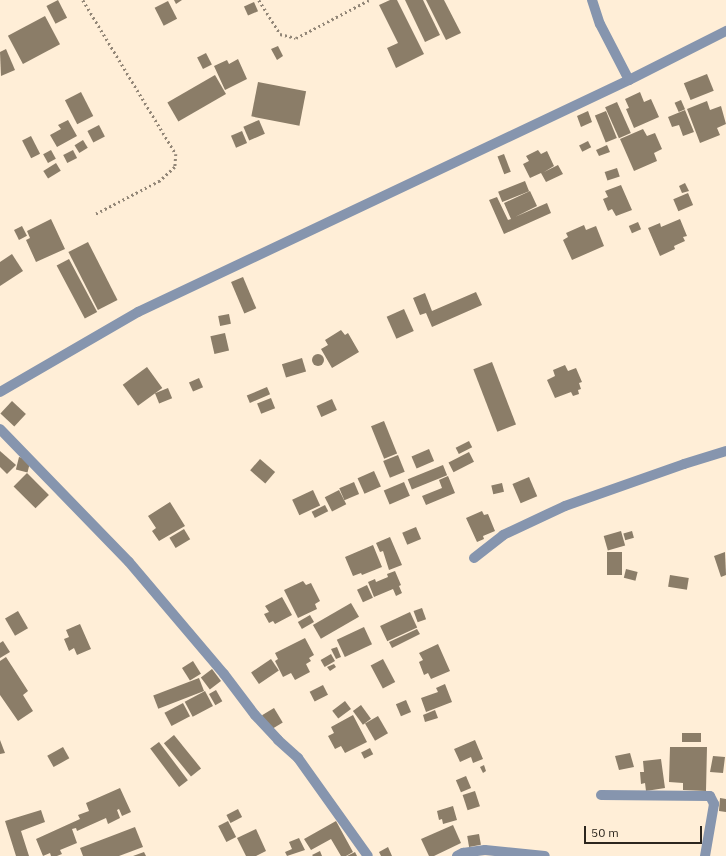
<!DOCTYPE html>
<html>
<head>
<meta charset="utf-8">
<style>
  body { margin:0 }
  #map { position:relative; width:726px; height:856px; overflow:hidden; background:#ffeed7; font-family:"IBM Plex Sans",sans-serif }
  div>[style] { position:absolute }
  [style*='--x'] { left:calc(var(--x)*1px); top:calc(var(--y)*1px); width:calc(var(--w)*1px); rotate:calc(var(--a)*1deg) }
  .building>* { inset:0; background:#8b7d68; transform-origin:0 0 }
  .round { border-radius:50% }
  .path>* { height:2.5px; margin-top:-1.25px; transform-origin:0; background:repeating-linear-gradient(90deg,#928677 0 2px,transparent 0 5px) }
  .minor>* { height:10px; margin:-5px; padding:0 5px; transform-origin:5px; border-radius:5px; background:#8695ae }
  span { translate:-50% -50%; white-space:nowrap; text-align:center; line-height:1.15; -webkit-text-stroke:3px #ffeed7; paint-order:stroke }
  .scale { position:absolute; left:584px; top:826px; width:118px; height:18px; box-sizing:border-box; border:2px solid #2c261e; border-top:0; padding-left:5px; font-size:12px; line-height:14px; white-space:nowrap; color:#2c261e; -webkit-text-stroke:3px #ffeed7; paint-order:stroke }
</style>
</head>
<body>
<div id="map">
  <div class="building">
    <div style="left:58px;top:0;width:20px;height:13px;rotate:63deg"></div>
    <div style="clip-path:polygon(174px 0,182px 0,176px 4px)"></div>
    <div style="clip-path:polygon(390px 0,397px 0,424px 54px,396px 68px,387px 48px,398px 43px,379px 5px)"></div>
    <div style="clip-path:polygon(405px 0,423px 0,440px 35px,425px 42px)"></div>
    <div style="clip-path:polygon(426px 0,444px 0,461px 33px,446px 40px)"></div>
    <div style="left:168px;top:1px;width:20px;height:15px;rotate:63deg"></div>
    <div style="left:254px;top:2px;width:10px;height:11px;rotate:66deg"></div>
    <div style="left:45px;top:16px;width:32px;height:42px;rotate:62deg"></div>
    <div style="clip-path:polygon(278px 46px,283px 56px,277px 60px,271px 49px)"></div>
    <div style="clip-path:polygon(6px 49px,15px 70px,1px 76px,0 52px)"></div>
    <div style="left:206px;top:53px;width:13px;height:10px;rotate:63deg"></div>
    <div style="clip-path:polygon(238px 59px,247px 79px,225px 90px,214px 66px,227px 60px,229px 64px)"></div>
    <div style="left:707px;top:74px;width:18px;height:25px;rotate:68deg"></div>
    <div style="left:215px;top:75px;width:22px;height:55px;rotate:60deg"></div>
    <div style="left:258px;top:82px;width:49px;height:35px;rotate:11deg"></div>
    <div style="left:81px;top:92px;width:27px;height:18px;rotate:63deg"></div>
    <div style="clip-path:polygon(640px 92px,644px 102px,651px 99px,659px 117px,634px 128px,626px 109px,629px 108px,625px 99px)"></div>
    <div style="left:681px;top:100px;width:10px;height:7px;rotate:66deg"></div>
    <div style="clip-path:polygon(707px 101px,710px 110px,721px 106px,726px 124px,717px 128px,720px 135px,700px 143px,687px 109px)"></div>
    <div style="left:617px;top:102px;width:34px;height:13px;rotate:66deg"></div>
    <div style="clip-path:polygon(685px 110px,694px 132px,683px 136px,679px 125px,672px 127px,668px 117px)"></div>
    <div style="clip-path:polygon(588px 111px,592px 122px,581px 127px,577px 116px)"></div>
    <div style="left:606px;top:111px;width:29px;height:12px;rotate:68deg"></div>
    <div style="clip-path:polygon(68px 120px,77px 136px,57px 147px,50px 135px,61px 129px,58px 125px)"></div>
    <div style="left:259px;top:120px;width:15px;height:17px;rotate:67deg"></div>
    <div style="left:99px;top:125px;width:13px;height:13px;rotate:63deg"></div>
    <div style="clip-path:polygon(643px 129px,647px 136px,655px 133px,662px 149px,654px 153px,657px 161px,634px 171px,620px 139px)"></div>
    <div style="left:242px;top:131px;width:13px;height:12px;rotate:67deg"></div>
    <div style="left:31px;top:136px;width:20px;height:10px;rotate:63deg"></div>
    <div style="left:83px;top:140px;width:9px;height:10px;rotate:58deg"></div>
    <div style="left:588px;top:141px;width:7px;height:10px;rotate:63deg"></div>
    <div style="clip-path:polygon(607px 145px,610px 152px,599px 156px,596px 150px)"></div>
    <div style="left:51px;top:150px;width:10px;height:9px;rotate:61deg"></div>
    <div style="left:73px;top:150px;width:9px;height:11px;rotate:63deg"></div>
    <div style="clip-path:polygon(538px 150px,541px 154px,547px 151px,554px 166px,544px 172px,558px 165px,563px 174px,546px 182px,541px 173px,530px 178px,523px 164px,529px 161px,526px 156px)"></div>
    <div style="left:504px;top:154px;width:19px;height:7px;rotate:69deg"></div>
    <div style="left:56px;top:163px;width:9px;height:15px;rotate:58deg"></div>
    <div style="left:617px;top:168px;width:9px;height:13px;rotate:72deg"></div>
    <div style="left:525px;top:181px;width:11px;height:29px;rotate:68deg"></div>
    <div style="clip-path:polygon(685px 183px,689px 191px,682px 193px,679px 186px)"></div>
    <div style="clip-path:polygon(621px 185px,632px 210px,616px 216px,612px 209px,608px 211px,603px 199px,608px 197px,605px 191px)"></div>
    <div style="clip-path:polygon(530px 191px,537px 206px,515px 217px,547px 203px,551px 213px,504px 234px,489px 200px,497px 197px,508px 220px,511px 219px,504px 203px)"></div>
    <div style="left:688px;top:193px;width:13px;height:16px;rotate:67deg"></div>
    <div style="clip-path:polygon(51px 219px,65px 249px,36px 262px,26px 240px,30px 238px,27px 231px)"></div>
    <div style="clip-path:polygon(680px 219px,687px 236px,683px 237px,685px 241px,674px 246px,675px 249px,660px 256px,648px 228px,660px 223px,661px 227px)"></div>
    <div style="left:638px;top:222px;width:8px;height:10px;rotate:67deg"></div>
    <div style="clip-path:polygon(584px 225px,586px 230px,596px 226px,604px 246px,572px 260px,563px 240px,568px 237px,566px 233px)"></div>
    <div style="left:22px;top:226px;width:11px;height:9px;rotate:63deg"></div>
    <div style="left:88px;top:242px;width:65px;height:22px;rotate:63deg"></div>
    <div style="clip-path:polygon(12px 254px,23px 271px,0 286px,0 262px)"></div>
    <div style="left:69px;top:259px;width:60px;height:14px;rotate:62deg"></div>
    <div style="left:243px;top:277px;width:34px;height:13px;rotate:67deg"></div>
    <div style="clip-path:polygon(476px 292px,482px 305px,432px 327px,426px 313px,420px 315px,413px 298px,425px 293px,432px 311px)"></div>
    <div style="left:404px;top:309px;width:24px;height:19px;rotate:66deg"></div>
    <div style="left:229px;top:314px;width:10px;height:11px;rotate:79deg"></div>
    <div style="clip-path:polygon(341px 330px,345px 335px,348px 333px,359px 352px,332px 368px,321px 349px,328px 345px,325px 340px)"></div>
    <div style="left:225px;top:333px;width:18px;height:15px;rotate:77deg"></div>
    <div class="round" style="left:312px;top:354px;width:12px;height:12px"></div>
    <div style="left:302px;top:358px;width:14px;height:21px;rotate:73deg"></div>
    <div style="left:492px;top:362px;width:67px;height:20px;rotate:69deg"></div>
    <div style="clip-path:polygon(565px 365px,568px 371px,576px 368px,582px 382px,579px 383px,581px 389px,578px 390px,579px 394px,573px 396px,571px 392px,555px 398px,547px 380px,555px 376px,553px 370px)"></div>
    <div style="left:147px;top:367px;width:26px;height:30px;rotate:54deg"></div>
    <div style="left:199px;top:378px;width:10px;height:11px;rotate:66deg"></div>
    <div style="left:267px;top:387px;width:8px;height:22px;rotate:67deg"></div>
    <div style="left:168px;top:388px;width:11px;height:14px;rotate:68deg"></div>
    <div style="left:271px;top:398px;width:11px;height:15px;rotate:68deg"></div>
    <div style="left:332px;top:399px;width:12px;height:17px;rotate:66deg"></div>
    <div style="left:12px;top:401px;width:19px;height:17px;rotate:43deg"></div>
    <div style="left:384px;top:421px;width:35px;height:14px;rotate:68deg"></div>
    <div style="left:469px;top:441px;width:7px;height:15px;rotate:63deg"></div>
    <div style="left:429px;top:449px;width:13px;height:19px;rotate:67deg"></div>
    <div style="clip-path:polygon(0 451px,16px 465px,7px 474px,0 467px)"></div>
    <div style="left:469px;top:452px;width:11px;height:23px;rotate:63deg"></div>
    <div style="left:398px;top:455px;width:18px;height:16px;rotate:68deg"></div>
    <div style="left:19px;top:457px;width:12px;height:13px;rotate:14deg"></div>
    <div style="left:260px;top:459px;width:20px;height:15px;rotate:41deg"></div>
    <div style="left:443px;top:465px;width:11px;height:38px;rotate:68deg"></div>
    <div style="left:374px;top:471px;width:17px;height:18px;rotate:66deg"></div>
    <div style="left:27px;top:473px;width:31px;height:19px;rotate:45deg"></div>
    <div style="clip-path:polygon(448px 476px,455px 493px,426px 505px,422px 496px,442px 488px,439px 480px)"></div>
    <div style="left:529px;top:477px;width:21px;height:18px;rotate:67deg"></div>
    <div style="left:354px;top:482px;width:13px;height:16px;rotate:67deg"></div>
    <div style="left:404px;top:482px;width:15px;height:22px;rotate:67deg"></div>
    <div style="left:502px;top:483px;width:9px;height:11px;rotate:77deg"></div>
    <div style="left:313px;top:490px;width:17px;height:23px;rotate:65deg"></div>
    <div style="left:339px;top:490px;width:16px;height:16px;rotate:63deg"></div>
    <div style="clip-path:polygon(170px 502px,185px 526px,159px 541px,152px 531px,156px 528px,148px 516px)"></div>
    <div style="left:325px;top:505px;width:7px;height:15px;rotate:63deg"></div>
    <div style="clip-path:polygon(482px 511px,484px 515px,488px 514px,495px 531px,483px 536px,484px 539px,477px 542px,466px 518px)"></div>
    <div style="left:416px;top:527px;width:13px;height:15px;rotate:67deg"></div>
    <div style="left:184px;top:529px;width:12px;height:17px;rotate:59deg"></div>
    <div style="left:621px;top:531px;width:15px;height:18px;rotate:74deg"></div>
    <div style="left:632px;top:531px;width:7px;height:9px;rotate:74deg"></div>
    <div style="clip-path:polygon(390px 537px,402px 565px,389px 570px,383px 551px,380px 552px,376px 543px)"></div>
    <div style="clip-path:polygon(373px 545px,382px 567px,362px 575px,361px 573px,353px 576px,345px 557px)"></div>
    <div style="left:607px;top:552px;width:15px;height:23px"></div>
    <div style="clip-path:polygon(725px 552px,726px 575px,721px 577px,714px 556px)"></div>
    <div style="left:626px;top:569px;width:12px;height:9px;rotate:14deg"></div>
    <div style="clip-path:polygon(395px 571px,401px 585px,399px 586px,402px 593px,396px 596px,393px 589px,374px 597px,368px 582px,375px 579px,376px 582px,388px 577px,387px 574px)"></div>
    <div style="left:670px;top:575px;width:19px;height:12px;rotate:9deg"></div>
    <div style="clip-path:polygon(303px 581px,306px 585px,311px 583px,320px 601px,315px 604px,317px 609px,298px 618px,284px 590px)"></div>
    <div style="left:367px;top:585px;width:14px;height:11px;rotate:65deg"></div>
    <div style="clip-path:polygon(282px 597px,292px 615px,275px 624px,273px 621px,269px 623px,264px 614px,269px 612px,265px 606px)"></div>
    <div style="left:351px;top:603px;width:16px;height:44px;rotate:60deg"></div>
    <div style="left:422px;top:608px;width:12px;height:9px;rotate:70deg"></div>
    <div style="left:18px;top:611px;width:20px;height:15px;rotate:60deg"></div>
    <div style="left:410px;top:612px;width:17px;height:33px;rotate:65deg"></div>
    <div style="left:310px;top:615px;width:8px;height:14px;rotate:60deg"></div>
    <div style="clip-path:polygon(80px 624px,91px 649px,77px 655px,74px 648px,69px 651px,64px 639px,69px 637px,66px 630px)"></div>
    <div style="left:364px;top:627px;width:19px;height:30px;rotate:65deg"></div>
    <div style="clip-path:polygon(417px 629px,420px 634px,392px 648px,389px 642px)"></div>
    <div style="clip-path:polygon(305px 638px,314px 655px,309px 658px,311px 661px,306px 664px,310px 672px,295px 680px,291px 673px,283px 677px,275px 661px,278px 659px,275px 653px)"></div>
    <div style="clip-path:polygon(3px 641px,10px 652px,0 658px,0 643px)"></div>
    <div style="clip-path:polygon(438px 644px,450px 671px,431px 679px,428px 673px,424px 675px,419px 662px,423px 660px,419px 653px)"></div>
    <div style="clip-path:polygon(337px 647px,341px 657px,336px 659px,331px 649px)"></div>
    <div style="left:331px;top:654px;width:8px;height:12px;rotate:60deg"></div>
    <div style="clip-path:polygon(6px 657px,28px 691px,23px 695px,33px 711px,18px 721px,0 695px,0 661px)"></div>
    <div style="left:271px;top:659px;width:14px;height:24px;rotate:56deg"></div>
    <div style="left:383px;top:659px;width:26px;height:14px;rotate:62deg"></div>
    <div style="left:193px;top:661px;width:15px;height:13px;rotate:58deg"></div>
    <div style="clip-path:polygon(334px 664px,336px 667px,330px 671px,327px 667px)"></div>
    <div style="left:212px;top:669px;width:15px;height:14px;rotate:53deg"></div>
    <div style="left:199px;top:678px;width:14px;height:49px;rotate:69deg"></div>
    <div style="clip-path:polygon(445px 684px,452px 702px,426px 712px,421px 698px,438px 692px,436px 688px)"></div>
    <div style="left:323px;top:685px;width:11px;height:15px;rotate:63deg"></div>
    <div style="left:216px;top:690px;width:13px;height:8px;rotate:61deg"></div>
    <div style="left:205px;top:691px;width:17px;height:23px;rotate:62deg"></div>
    <div style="left:406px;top:700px;width:13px;height:11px;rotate:67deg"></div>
    <div style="left:345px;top:701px;width:10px;height:16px;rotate:53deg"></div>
    <div style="left:183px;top:703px;width:15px;height:21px;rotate:62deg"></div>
    <div style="left:361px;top:705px;width:17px;height:10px;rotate:54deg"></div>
    <div style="left:274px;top:708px;width:17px;height:14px;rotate:59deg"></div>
    <div style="clip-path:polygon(435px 710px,438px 718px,425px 722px,423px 715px)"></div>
    <div style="clip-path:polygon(353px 715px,367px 742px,345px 753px,341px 746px,335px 749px,328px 736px,334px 733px,331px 727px)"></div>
    <div style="left:378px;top:716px;width:20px;height:15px;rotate:60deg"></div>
    <div style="left:682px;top:733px;width:19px;height:9px"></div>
    <div style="left:174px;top:735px;width:43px;height:13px;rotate:51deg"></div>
    <div style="clip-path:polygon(0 740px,5px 753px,0 754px)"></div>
    <div style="clip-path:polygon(475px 740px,483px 759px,473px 763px,471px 757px,460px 762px,454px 749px)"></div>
    <div style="left:159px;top:742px;width:48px;height:11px;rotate:53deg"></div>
    <div style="left:63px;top:747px;width:13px;height:18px;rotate:61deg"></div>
    <div style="clip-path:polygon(670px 747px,707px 747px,706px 791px,683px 790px,683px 783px,669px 782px)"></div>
    <div style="left:370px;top:748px;width:7px;height:10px;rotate:63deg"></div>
    <div style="clip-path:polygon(630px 753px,634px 767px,619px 770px,615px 756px)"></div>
    <div style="clip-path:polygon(713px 756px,725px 757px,723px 773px,710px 772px)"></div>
    <div style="clip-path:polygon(661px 759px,665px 788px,646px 791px,645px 783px,641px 784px,640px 772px,644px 772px,643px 761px)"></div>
    <div style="clip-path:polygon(484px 765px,486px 771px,483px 773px,480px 767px)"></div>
    <div style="left:466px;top:776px;width:13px;height:11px;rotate:67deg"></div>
    <div style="clip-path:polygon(120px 788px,131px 812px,122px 816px,119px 809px,117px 810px,120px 818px,108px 824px,106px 818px,77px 831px,76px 828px,72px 829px,77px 843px,60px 850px,62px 854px,57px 856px,51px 856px,50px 853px,43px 856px,36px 839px,80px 819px,78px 815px,89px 811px,86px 803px)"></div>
    <div style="left:475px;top:791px;width:16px;height:13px;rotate:72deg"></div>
    <div style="clip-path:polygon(720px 798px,726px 799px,726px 812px,719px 811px)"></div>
    <div style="clip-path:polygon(453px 806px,457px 820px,443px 824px,442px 819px,439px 820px,437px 811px)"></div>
    <div style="left:238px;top:809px;width:9px;height:13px;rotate:63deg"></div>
    <div style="clip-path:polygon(41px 810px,45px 822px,21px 831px,29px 856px,16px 856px,5px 821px)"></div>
    <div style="left:228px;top:821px;width:18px;height:11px;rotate:63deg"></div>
    <div style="clip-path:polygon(336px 821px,353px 852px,346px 856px,341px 856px,331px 839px,311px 850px,304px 839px)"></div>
    <div style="clip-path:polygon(453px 825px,461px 843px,434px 856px,429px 856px,421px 839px)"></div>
    <div style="clip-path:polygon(135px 827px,143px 847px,119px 856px,83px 856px,80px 848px)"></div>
    <div style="clip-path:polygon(256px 829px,266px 851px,256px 856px,246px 856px,237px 838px)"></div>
    <div style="left:479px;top:834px;width:11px;height:12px;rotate:80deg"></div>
    <div style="clip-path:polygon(299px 838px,305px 850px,287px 856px,285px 852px,292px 849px,289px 842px)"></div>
    <div style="clip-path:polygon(388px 847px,392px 856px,381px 856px,379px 852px)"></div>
    <div style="clip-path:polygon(320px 851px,322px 856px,313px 856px,312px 855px)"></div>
    <div style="clip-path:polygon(144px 852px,146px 856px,133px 856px)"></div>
    <div style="clip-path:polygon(355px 852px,357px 856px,347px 856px)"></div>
  </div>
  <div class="path">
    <div style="--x:83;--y:0;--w:180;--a:58.9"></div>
    <div style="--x:176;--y:154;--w:13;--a:94"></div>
    <div style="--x:175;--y:167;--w:21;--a:137"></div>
    <div style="--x:160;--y:181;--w:72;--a:152.7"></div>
    <div style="--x:259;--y:0;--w:40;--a:58"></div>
    <div style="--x:280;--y:34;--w:16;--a:14"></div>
    <div style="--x:296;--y:38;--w:82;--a:-27.5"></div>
  </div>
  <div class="minor">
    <div style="--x:592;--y:0;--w:25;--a:72"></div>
    <div style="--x:600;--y:24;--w:63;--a:62.6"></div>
    <div style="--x:0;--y:392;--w:160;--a:-30.1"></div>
    <div style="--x:138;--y:312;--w:543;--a:-25.29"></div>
    <div style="--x:629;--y:80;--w:109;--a:-26.8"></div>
    <div style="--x:0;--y:429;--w:185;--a:45.9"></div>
    <div style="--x:129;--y:562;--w:147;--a:49.7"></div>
    <div style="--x:224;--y:674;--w:51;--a:52.9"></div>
    <div style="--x:255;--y:715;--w:34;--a:47"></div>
    <div style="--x:278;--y:740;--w:27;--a:42"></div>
    <div style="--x:298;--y:758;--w:120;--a:54.5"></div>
    <div style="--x:474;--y:558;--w:37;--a:-38"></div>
    <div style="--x:503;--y:535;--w:68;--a:-25.1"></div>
    <div style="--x:565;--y:506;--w:126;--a:-19.4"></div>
    <div style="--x:684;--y:464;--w:44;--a:-17.2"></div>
    <div style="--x:601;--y:795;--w:109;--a:0.5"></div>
    <div style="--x:710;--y:796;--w:9;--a:63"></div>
    <div style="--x:714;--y:804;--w:53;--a:99.8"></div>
    <div style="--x:457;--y:856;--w:7;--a:-27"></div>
    <div style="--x:463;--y:853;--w:22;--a:-8"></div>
    <div style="--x:485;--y:850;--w:60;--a:5.7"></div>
  </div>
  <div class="scale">50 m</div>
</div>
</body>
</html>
